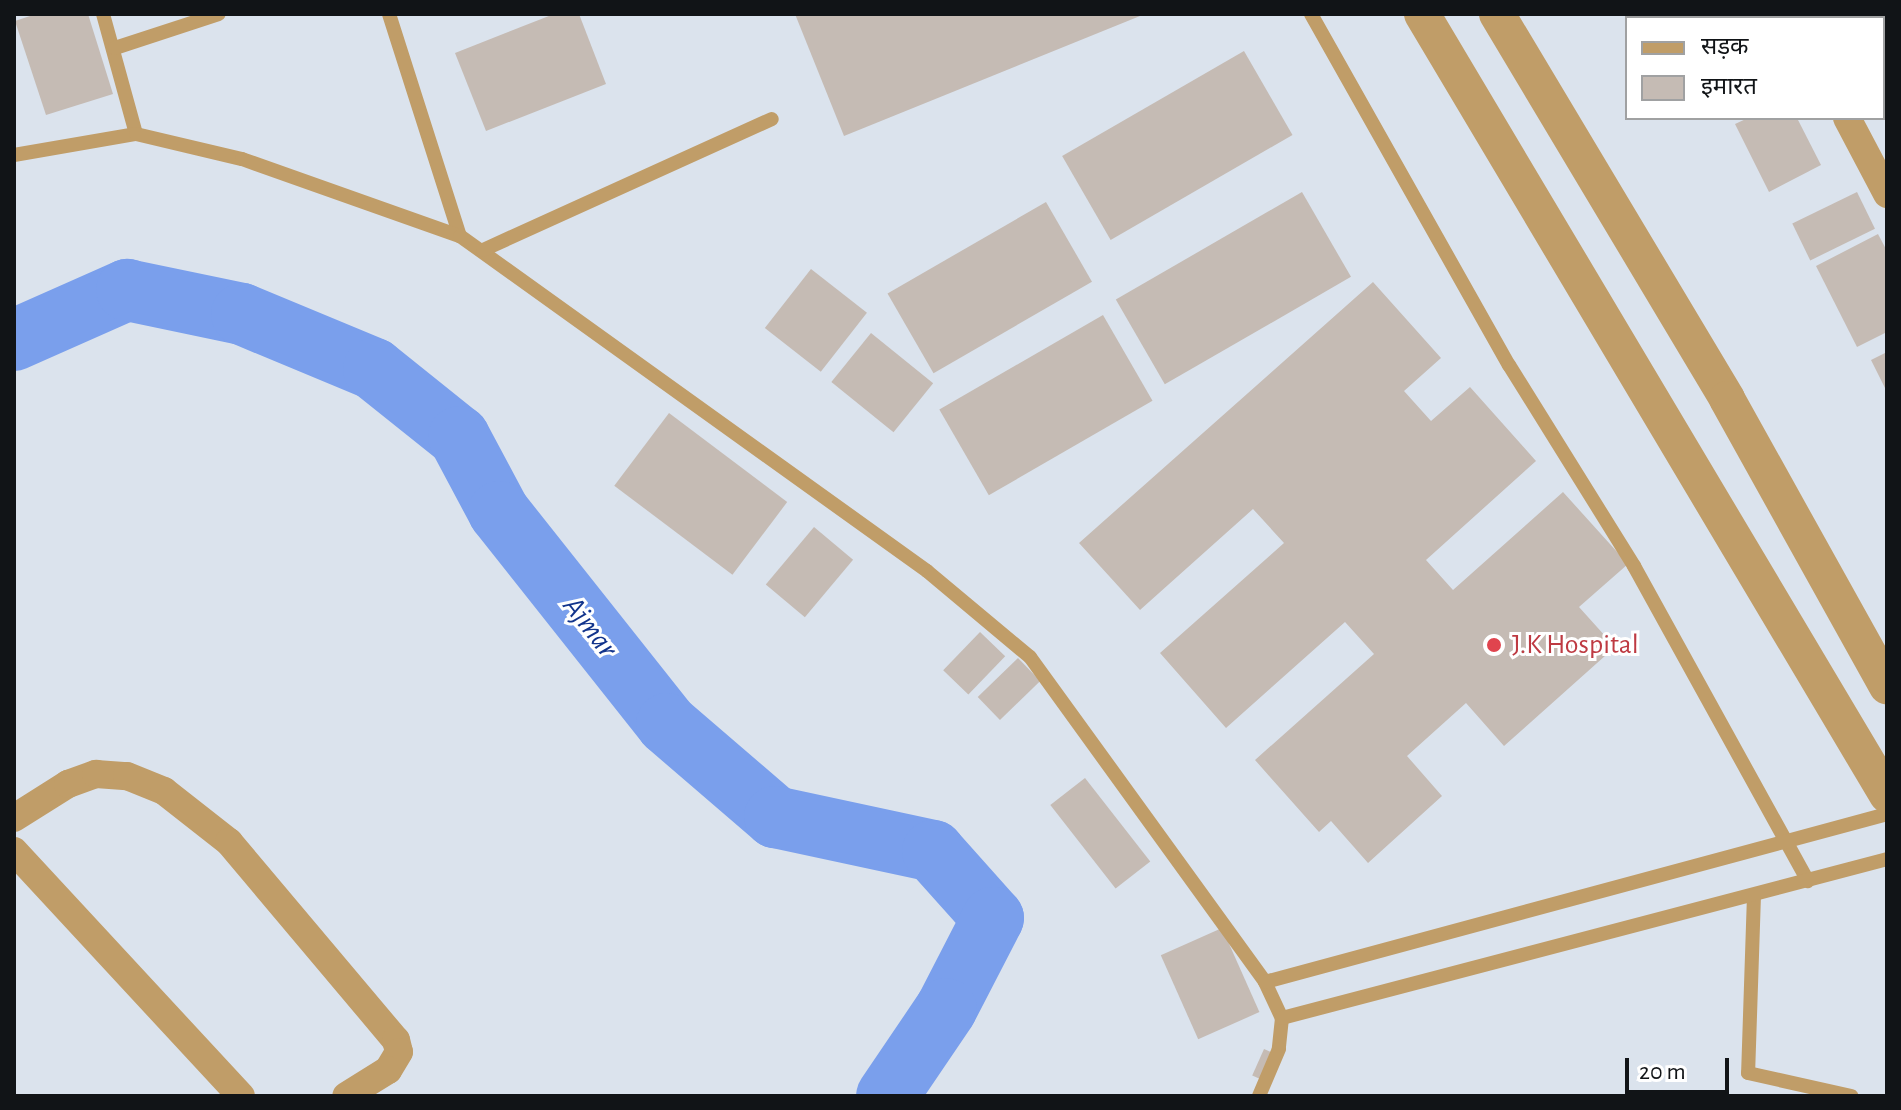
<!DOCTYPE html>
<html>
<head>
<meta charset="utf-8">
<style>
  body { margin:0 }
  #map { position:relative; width:1901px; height:1110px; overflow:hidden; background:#dbe3ed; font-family:"Alegreya Sans","Noto Sans Devanagari",sans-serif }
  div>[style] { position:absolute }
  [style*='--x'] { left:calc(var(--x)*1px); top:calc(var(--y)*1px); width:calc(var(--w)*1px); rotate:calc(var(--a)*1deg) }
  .river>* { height:62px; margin:-31px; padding:0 31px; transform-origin:31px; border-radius:31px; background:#7a9fec }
  .building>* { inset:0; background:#c5bbb4; transform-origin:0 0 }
  .service>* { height:14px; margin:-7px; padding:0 7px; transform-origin:7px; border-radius:7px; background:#c09d68 }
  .minor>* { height:28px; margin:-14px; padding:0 14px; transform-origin:14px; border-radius:14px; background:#c09d68 }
  .tertiary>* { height:36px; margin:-18px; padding:0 18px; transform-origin:18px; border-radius:18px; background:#c09d68 }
  .dots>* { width:22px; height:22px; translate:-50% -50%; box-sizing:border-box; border:4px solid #fff; border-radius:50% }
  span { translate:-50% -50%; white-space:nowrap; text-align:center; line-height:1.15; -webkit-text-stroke:6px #fff; paint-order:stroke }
  .health-label { font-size:28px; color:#be3a42 }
  .left { translate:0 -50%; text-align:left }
  .water-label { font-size:30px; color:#12348c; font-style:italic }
  .frame { position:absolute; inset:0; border:16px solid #111417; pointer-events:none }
  .legend { position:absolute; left:1625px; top:16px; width:260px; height:104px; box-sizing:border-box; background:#fff; border:2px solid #a0a1a2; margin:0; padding:10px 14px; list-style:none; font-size:24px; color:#111417 }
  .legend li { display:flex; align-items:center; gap:16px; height:40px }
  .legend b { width:40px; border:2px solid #a0a1a2 }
  .scale { position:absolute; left:1625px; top:1058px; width:104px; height:36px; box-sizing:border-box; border:4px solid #111417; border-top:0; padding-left:10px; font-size:24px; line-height:28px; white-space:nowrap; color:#111417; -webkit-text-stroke:6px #fff; paint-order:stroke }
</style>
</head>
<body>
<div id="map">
  <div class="river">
    <div style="--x:14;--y:340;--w:124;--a:-23.9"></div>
    <div style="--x:127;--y:290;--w:117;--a:11.8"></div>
    <div style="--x:242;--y:314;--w:143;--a:22.6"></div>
    <div style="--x:374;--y:369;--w:109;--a:38.7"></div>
    <div style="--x:459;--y:437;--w:85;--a:61.9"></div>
    <div style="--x:499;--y:512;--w:270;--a:51.6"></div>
    <div style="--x:667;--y:724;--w:143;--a:40.7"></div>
    <div style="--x:775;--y:817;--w:162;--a:12.1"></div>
    <div style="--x:933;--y:851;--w:90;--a:48.2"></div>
    <div style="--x:993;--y:918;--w:102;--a:117.3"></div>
    <div style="--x:946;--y:1009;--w:105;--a:124.1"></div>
  </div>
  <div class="building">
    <div style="clip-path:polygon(36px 14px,88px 14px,113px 94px,46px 115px,15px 21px)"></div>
    <div style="clip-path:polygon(554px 14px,579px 14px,606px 84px,486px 131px,455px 53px)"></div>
    <div style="clip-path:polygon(795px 14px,1145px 14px,844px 136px)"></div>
    <div style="clip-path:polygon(1841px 14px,1884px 14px,1887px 77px,1883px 78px,1883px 18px)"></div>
    <div style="left:1244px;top:51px;width:97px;height:210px;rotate:60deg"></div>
    <div style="clip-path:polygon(1887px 96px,1887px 120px,1886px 121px,1883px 97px)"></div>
    <div style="clip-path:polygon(1748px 118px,1797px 118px,1821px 165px,1769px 192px,1735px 124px)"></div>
    <div style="left:1302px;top:192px;width:98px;height:215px;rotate:60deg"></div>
    <div style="left:1857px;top:192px;width:41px;height:72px;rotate:64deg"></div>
    <div style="left:1046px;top:202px;width:92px;height:183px;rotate:60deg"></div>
    <div style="clip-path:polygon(1878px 234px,1887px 251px,1887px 332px,1857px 347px,1816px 266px)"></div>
    <div style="left:811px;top:269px;width:71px;height:75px;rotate:38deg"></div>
    <div style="clip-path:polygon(1373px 282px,1441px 358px,1404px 391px,1431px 421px,1470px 387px,1536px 461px,1426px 560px,1453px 590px,1563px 492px,1628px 564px,1579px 607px,1615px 647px,1504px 746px,1466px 703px,1407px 756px,1442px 796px,1368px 863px,1331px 821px,1319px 832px,1255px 760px,1374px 654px,1345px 622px,1226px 728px,1160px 653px,1284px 543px,1253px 509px,1140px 610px,1079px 543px)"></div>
    <div style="left:1103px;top:315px;width:99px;height:189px;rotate:60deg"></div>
    <div style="left:871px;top:333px;width:80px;height:63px;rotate:39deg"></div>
    <div style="clip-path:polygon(1887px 352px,1887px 392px,1871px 360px)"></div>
    <div style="left:669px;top:413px;width:148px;height:91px;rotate:37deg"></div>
    <div style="left:814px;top:527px;width:51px;height:75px;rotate:40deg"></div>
    <div style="left:980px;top:632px;width:35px;height:53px;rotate:44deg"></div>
    <div style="left:1018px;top:658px;width:32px;height:56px;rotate:46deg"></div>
    <div style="left:1085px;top:778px;width:106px;height:44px;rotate:52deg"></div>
    <div style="left:1222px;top:928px;width:92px;height:67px;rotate:66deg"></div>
    <div style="left:1264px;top:1049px;width:12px;height:29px;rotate:24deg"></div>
  </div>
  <div class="service">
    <div style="--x:103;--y:14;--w:124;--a:74.6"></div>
    <div style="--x:389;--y:14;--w:233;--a:72.3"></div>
    <div style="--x:1311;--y:14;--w:403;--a:60.6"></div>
    <div style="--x:1509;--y:365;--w:237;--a:58.1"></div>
    <div style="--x:1634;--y:566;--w:360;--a:61.1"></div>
    <div style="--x:115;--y:48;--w:109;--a:-18.1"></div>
    <div style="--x:14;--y:155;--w:124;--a:-9.8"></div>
    <div style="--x:136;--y:134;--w:109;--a:13.3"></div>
    <div style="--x:242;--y:159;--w:231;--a:19.5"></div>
    <div style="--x:460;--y:236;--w:575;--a:35.65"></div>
    <div style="--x:927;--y:571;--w:134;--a:39.9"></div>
    <div style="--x:1030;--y:657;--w:401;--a:54.1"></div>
    <div style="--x:1265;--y:982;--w:40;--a:65"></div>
    <div style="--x:1282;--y:1018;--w:31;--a:96"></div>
    <div style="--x:1279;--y:1049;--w:51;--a:113.1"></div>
    <div style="--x:483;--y:250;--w:317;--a:-24.4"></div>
    <div style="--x:1754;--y:895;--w:178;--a:91.9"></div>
    <div style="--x:1748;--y:1073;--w:106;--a:12.6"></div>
    <div style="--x:1265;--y:982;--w:644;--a:-15.11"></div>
    <div style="--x:1282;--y:1018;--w:626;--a:-14.72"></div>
  </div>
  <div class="minor">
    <div style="--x:1792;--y:14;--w:4;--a:63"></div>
    <div style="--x:1847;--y:118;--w:86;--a:62.2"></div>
    <div style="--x:14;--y:818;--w:64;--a:-32.2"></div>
    <div style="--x:68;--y:784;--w:30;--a:-20"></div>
    <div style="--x:96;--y:774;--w:31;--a:4"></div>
    <div style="--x:127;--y:776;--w:40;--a:22"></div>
    <div style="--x:164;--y:791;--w:83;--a:38.1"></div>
    <div style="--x:229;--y:842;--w:259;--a:49.9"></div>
    <div style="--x:396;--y:1040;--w:12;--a:76"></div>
    <div style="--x:399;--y:1052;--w:21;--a:121"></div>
    <div style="--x:388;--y:1070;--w:49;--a:148.2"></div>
    <div style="--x:14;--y:851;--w:334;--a:47.2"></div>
  </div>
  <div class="tertiary">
    <div style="--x:1422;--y:14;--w:909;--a:59.23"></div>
    <div style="--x:1497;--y:14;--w:448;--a:59.1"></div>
    <div style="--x:1727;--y:399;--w:329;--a:60.9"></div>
  </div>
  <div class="dots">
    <div style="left:1494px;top:645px;background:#e0444e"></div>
  </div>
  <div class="health-label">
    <span class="left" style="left:1512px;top:645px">J.K Hospital</span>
  </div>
  <div class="water-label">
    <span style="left:590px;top:627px;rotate:52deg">Ajmar</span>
  </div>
  <div class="frame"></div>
  <ul class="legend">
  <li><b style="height:10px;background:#c09d68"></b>सड़क</li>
  <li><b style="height:22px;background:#c5bbb4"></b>इमारत</li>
  </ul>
  <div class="scale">20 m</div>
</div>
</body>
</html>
